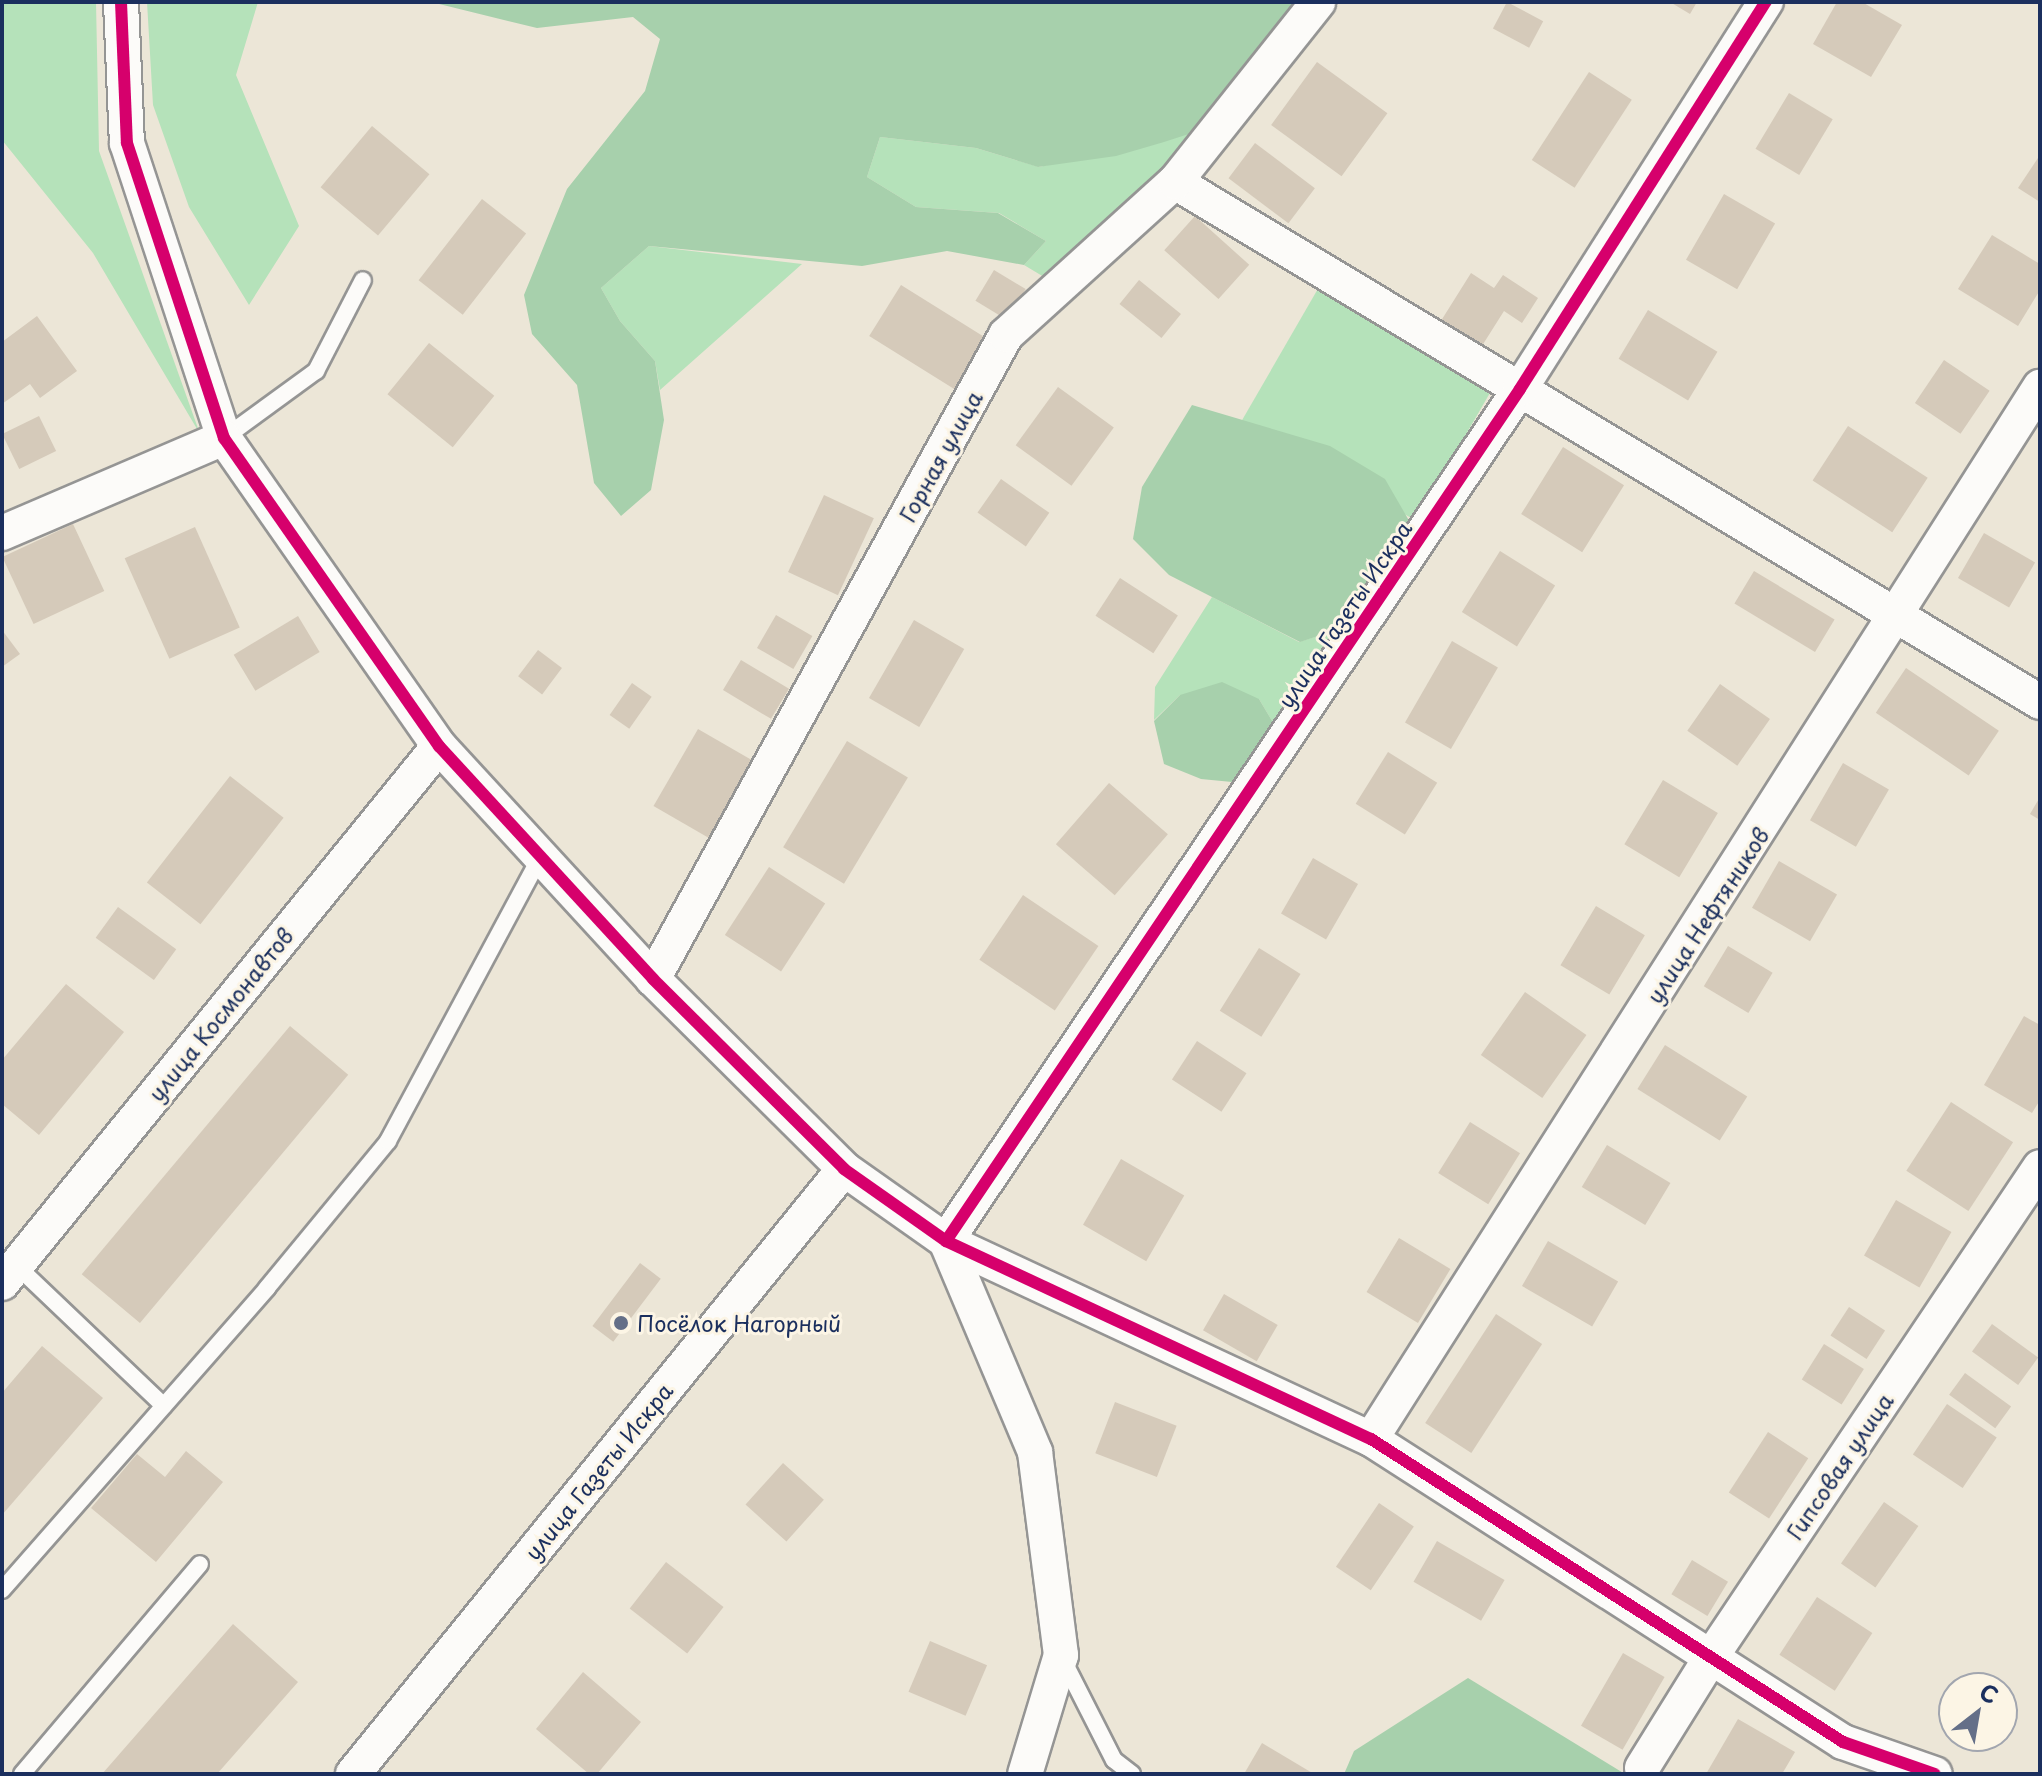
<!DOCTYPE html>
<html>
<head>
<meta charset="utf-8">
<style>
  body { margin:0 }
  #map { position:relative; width:2042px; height:1776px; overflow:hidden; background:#ece6d7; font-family:"Playpen Sans",sans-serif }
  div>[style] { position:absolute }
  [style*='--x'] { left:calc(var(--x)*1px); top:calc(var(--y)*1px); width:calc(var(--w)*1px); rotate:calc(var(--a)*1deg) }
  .green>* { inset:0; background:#b5e2ba; transform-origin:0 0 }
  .forest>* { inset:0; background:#a7d0ac }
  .building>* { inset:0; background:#d5caba; transform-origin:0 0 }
  .roads { filter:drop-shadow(2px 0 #959594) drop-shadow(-2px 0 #959594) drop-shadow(0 2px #959594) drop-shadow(0 -2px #959594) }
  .service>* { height:16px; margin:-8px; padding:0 8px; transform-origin:8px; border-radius:8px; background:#fcfbf9 }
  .minor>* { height:34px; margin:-17px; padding:0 17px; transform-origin:17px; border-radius:17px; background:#fcfbf9 }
  .cycleway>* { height:12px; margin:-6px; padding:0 6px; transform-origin:6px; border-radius:6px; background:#d6006c }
  .dots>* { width:22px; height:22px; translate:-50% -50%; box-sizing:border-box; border:4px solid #fcf5e5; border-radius:50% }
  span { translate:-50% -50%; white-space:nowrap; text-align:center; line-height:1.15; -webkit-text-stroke:6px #fcf5e5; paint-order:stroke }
  .street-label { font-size:22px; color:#1b2f5e }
  .poi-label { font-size:22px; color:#1b2f5e }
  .left { translate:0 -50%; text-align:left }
  .frame { position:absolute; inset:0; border:4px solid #1b2f5e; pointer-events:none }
  .north { position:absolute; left:1938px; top:1672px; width:80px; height:80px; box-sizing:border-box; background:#fcf5e5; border:2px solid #a2a6af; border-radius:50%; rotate:31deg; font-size:22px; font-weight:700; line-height:32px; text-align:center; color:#1b2f5e }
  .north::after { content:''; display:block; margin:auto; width:28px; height:36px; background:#646f88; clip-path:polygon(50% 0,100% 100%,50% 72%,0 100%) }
</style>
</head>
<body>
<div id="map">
  <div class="green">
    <div style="clip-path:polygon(2px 2px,96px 2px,99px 151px,200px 434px,93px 253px,2px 140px)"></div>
    <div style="clip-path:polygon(147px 2px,258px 2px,236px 75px,299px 226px,249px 305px,189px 207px,153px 105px)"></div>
    <div style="clip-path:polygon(1198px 131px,1054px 283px,1024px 265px,1046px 241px,999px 213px,916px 207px,867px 177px,880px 137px,976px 148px,1039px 167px)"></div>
    <div style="clip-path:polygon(649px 246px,802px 264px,660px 390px,655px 361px,620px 321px,601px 288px)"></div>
    <div style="left:1319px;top:287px;width:201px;height:154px;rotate:30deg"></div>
    <div style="clip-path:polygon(1212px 597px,1299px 642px,1345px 627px,1274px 724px,1259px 699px,1180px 695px,1154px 720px,1155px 687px)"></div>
  </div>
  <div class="forest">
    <div style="clip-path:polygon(431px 2px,1302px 2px,1198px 131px,1164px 142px,1116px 156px,1038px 167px,976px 148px,880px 137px,867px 177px,916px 207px,998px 213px,1046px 241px,1024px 265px,947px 251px,862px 266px,649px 246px,601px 288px,620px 321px,655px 361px,664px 420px,651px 490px,621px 516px,594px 483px,577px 385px,532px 334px,524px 295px,567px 189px,645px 91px,660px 39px,633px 17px,537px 28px)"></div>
    <div style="clip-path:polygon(1192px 405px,1330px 446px,1385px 479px,1411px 524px,1345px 627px,1300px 642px,1169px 575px,1133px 539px,1142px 487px)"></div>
    <div style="clip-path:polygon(1222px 682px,1259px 699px,1274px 724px,1260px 747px,1232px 782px,1201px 779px,1164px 764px,1154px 721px,1180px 695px)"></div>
    <div style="clip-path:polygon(1468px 1678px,1625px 1774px,1344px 1774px,1354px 1751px)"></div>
  </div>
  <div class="building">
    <div style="left:1507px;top:2px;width:41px;height:30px;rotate:28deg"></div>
    <div style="clip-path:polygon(1670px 2px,1697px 2px,1690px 14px)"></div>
    <div style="clip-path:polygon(1837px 2px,1862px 2px,1902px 25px,1871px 77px,1813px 44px)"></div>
    <div style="left:1317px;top:62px;width:87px;height:78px;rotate:36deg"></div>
    <div style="left:1589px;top:72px;width:51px;height:105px;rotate:33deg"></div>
    <div style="left:1789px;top:93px;width:51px;height:65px;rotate:31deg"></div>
    <div style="left:372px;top:126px;width:75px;height:80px;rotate:40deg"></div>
    <div style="left:1255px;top:143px;width:75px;height:44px;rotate:37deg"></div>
    <div style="clip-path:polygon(2040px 155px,2040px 202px,2018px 188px)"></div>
    <div style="left:1724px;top:194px;width:59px;height:76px;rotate:30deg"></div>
    <div style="left:482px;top:199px;width:56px;height:103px;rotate:38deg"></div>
    <div style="left:1195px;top:216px;width:73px;height:46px;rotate:42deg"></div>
    <div style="clip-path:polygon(1992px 235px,2040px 264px,2040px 290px,2018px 326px,1958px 289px)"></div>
    <div style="left:994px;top:270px;width:37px;height:36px;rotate:31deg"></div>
    <div style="clip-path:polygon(1471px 273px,1494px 288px,1503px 275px,1538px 298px,1522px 323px,1504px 311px,1480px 349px,1439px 324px)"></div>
    <div style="left:1139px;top:280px;width:54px;height:31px;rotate:39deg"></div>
    <div style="left:901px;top:285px;width:104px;height:60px;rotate:32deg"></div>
    <div style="left:1648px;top:310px;width:81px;height:57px;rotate:31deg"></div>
    <div style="clip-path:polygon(37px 316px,77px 371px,40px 398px,30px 384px,2px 404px,2px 342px)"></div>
    <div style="left:429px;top:343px;width:84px;height:66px;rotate:39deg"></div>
    <div style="left:1944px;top:360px;width:55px;height:52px;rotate:34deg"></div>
    <div style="left:1058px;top:387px;width:69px;height:72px;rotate:36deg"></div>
    <div style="left:39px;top:416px;width:39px;height:41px;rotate:64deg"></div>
    <div style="left:1848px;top:426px;width:95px;height:65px;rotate:33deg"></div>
    <div style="left:1563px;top:447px;width:72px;height:79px;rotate:32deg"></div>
    <div style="left:1001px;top:479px;width:59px;height:41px;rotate:35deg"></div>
    <div style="left:824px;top:495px;width:55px;height:85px;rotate:25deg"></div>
    <div style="left:73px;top:524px;width:74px;height:78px;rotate:65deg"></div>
    <div style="left:195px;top:527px;width:110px;height:77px;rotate:66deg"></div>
    <div style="left:1984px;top:533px;width:59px;height:52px;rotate:30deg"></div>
    <div style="left:1500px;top:551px;width:65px;height:72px;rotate:32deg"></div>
    <div style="left:1754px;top:571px;width:94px;height:38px;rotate:31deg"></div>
    <div style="left:1120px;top:578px;width:69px;height:45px;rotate:33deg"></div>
    <div style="left:776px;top:615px;width:42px;height:38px;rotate:30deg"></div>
    <div style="left:298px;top:616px;width:42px;height:75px;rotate:59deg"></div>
    <div style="left:914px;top:620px;width:58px;height:90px;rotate:30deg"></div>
    <div style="clip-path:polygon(2px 630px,20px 654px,2px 667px)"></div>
    <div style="left:1452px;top:641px;width:53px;height:94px;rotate:30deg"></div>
    <div style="left:538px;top:650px;width:30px;height:33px;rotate:37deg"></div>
    <div style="left:741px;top:660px;width:56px;height:35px;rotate:31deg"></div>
    <div style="left:1906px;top:668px;width:112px;height:54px;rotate:34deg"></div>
    <div style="left:632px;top:683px;width:24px;height:39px;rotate:35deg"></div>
    <div style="left:1720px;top:684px;width:61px;height:57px;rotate:35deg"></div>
    <div style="left:698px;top:729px;width:64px;height:89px;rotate:30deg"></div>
    <div style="left:847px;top:741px;width:71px;height:124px;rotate:31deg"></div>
    <div style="left:1388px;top:752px;width:58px;height:61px;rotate:32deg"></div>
    <div style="left:1843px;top:763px;width:53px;height:66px;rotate:30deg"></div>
    <div style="left:230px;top:776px;width:68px;height:135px;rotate:38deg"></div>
    <div style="left:1663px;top:780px;width:64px;height:75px;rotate:31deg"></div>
    <div style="left:1109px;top:783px;width:78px;height:81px;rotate:41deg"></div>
    <div style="clip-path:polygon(2040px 797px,2040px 820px,2030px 814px)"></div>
    <div style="left:1313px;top:858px;width:52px;height:64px;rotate:30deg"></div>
    <div style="left:1779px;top:861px;width:67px;height:54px;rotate:30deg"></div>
    <div style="left:769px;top:867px;width:67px;height:81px;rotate:33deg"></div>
    <div style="left:1023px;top:895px;width:91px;height:78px;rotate:34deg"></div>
    <div style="left:1596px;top:906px;width:57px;height:69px;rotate:31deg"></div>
    <div style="left:118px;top:907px;width:72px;height:38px;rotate:36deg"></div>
    <div style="left:1728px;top:946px;width:52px;height:47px;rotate:31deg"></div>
    <div style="left:1259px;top:948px;width:49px;height:74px;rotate:32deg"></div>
    <div style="clip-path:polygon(66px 984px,124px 1032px,39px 1135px,2px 1104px,2px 1060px)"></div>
    <div style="left:1525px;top:992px;width:75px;height:77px;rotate:35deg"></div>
    <div style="clip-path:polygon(2024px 1016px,2040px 1025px,2040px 1100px,2032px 1113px,1984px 1085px)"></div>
    <div style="left:290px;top:1026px;width:76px;height:324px;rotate:40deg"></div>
    <div style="left:1197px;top:1041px;width:59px;height:46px;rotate:33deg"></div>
    <div style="left:1665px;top:1045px;width:97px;height:52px;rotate:32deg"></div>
    <div style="left:1951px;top:1102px;width:74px;height:82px;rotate:33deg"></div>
    <div style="left:1470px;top:1122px;width:59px;height:60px;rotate:32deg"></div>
    <div style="left:1607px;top:1145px;width:74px;height:49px;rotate:31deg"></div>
    <div style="left:1121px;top:1159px;width:73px;height:76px;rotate:30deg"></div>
    <div style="left:1896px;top:1200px;width:64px;height:64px;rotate:30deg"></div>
    <div style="left:1399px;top:1238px;width:60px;height:63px;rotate:31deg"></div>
    <div style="left:1548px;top:1241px;width:81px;height:52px;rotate:30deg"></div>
    <div style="left:640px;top:1263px;width:26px;height:79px;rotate:37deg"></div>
    <div style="left:1224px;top:1294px;width:62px;height:42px;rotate:30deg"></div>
    <div style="left:1849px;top:1307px;width:43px;height:34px;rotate:33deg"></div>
    <div style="left:1496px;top:1314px;width:55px;height:130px;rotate:33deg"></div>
    <div style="left:1992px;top:1324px;width:57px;height:34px;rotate:36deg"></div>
    <div style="left:1824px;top:1344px;width:47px;height:42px;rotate:32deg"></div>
    <div style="clip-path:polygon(42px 1346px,103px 1398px,2px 1515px,2px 1393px)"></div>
    <div style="left:1965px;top:1373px;width:57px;height:27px;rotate:36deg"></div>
    <div style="left:1115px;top:1402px;width:66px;height:55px;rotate:21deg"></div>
    <div style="left:1947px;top:1404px;width:60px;height:61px;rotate:34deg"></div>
    <div style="left:1768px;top:1432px;width:48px;height:72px;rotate:33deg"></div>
    <div style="clip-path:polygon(186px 1451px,223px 1482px,156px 1562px,91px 1508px,137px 1454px,165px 1477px)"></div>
    <div style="left:783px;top:1463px;width:55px;height:56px;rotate:42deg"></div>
    <div style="left:1884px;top:1502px;width:42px;height:75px;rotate:35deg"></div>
    <div style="left:1379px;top:1503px;width:42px;height:77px;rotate:34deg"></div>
    <div style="left:1437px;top:1541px;width:78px;height:47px;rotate:30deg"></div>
    <div style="left:1692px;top:1560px;width:42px;height:40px;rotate:31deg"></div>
    <div style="left:666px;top:1562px;width:73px;height:59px;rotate:38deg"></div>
    <div style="left:1817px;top:1597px;width:66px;height:69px;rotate:33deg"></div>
    <div style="clip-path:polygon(233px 1624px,298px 1682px,217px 1774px,102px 1774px)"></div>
    <div style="left:930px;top:1641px;width:62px;height:55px;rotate:23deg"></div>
    <div style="left:1623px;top:1653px;width:48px;height:84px;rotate:30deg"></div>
    <div style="clip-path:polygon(583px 1672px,641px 1722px,597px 1774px,589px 1774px,536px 1729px)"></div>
    <div style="clip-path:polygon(1738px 1719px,1795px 1752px,1782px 1774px,1706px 1774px)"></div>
    <div style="clip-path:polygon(1262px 1743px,1314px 1774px,1244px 1774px)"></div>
  </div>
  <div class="roads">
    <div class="service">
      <div style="--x:224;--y:438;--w:114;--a:-36.1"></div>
      <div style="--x:316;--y:371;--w:102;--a:-62.7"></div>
      <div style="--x:16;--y:1265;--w:204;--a:43.6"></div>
      <div style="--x:2;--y:1590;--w:402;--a:-48.7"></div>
      <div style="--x:267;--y:1288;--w:190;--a:-50.5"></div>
      <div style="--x:388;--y:1141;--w:322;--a:-61.8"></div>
      <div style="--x:1063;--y:1660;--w:112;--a:63"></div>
      <div style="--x:1114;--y:1760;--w:23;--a:38"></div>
      <div style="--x:22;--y:1774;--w:275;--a:-49.7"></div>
    </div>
    <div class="minor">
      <div style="--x:121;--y:2;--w:141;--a:87.6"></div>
      <div style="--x:127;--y:143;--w:311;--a:71.8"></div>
      <div style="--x:224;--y:438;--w:376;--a:55.1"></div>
      <div style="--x:439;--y:746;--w:316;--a:47.4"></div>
      <div style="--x:653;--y:979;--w:269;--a:44.8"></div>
      <div style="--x:844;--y:1169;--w:125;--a:35.2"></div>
      <div style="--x:946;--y:1241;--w:469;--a:25"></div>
      <div style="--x:1371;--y:1439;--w:561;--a:32.7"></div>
      <div style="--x:1843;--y:1742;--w:97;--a:19.2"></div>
      <div style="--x:1175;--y:182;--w:1009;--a:31.01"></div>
      <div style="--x:2;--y:533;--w:241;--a:-23.2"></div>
      <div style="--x:653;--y:979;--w:734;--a:-61.27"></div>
      <div style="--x:1006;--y:335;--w:228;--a:-42.2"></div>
      <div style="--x:1175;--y:182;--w:230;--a:-51.5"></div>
      <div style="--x:946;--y:1241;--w:1027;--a:-56.03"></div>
      <div style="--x:1520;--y:389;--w:459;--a:-57.6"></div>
      <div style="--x:946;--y:1241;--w:229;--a:67.1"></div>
      <div style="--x:1035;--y:1452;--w:205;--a:82.7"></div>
      <div style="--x:1061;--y:1655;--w:124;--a:106.8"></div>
      <div style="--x:2;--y:1283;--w:692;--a:-50.86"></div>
      <div style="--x:1371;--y:1439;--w:1247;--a:-57.55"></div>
      <div style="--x:1642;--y:1768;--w:131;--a:-58.1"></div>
      <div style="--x:1711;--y:1657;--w:590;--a:-56.12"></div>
      <div style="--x:353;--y:1774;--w:779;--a:-50.94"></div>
    </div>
  </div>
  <div class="cycleway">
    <div style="--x:121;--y:2;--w:141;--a:87.6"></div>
    <div style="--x:127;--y:143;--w:311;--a:71.8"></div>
    <div style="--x:224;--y:438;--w:376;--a:55.1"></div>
    <div style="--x:439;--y:746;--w:316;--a:47.4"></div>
    <div style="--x:653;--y:979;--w:269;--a:44.8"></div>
    <div style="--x:844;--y:1169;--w:125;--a:35.2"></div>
    <div style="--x:946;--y:1241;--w:469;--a:25"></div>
    <div style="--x:1371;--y:1439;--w:561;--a:32.7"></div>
    <div style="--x:1843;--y:1742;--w:97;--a:19.2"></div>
    <div style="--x:946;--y:1241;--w:1027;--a:-56.03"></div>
    <div style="--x:1520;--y:389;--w:459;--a:-57.6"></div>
  </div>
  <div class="dots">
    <div style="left:621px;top:1323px;background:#646f88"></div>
  </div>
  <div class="street-label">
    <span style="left:940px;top:456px;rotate:-61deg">Горная улица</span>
    <span style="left:1344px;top:614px;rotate:-56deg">улица Газеты Искра</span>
    <span style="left:1707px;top:915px;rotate:-57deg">улица Нефтяников</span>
    <span style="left:220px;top:1014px;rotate:-51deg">улица Космонавтов</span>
    <span style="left:1839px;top:1466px;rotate:-56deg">Гипсовая улица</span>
    <span style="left:598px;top:1471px;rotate:-51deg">улица Газеты Искра</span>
  </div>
  <div class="poi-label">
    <span class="left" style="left:637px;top:1323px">Посёлок Нагорный</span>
  </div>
  <div class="frame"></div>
  <div class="north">С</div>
</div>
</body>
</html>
